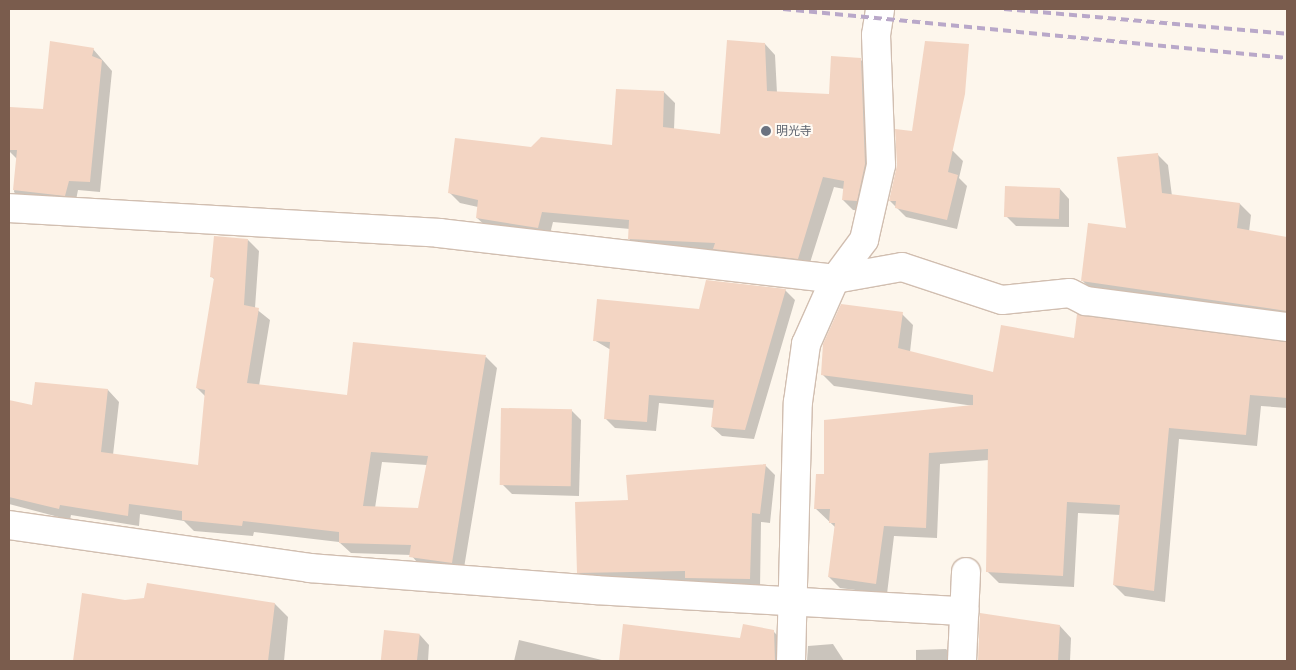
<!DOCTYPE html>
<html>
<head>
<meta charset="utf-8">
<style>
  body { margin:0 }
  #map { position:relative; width:1296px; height:670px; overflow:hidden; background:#fdf6ec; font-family:Poppins,"Noto Sans JP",sans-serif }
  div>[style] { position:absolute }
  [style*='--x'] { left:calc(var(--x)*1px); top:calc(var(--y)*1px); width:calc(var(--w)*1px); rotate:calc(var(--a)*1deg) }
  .shadow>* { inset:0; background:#0003 }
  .building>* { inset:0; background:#f3d5c3; transform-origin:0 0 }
  .roads { filter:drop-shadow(1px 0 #d1beb0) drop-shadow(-1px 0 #d1beb0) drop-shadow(0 1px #d1beb0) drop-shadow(0 -1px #d1beb0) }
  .minor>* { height:28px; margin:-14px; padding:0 14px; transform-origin:14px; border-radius:14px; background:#fff }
  .rail>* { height:4px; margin-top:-2px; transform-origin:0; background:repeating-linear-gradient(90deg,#b9a8c9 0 8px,transparent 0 13px) }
  .dots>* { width:14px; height:14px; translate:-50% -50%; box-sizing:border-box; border:2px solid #fffaf3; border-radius:50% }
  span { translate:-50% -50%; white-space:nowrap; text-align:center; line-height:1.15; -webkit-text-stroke:4px #fffaf3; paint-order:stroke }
  .worship-label { font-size:12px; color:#5b616d }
  .left { translate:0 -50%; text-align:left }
  .frame { position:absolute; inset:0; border:10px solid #7a5c4d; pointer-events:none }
</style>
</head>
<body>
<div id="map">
  <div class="shadow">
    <div style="clip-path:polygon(765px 44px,775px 55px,777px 93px,830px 96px,861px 60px,871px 70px,867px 211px,853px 210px,843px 200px,844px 189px,834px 187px,808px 269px,640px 249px,629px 239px,630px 229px,553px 222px,549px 238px,488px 228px,477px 218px,478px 207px,460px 203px,449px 192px,532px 149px,613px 147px,664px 92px,675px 103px,674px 130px,721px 135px)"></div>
    <div style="clip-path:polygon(93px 49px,112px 71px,100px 192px,78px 190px,75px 205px,24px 202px,14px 192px,17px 159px,9px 151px,11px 108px,44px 111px)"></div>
    <div style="clip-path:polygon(942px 150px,953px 151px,963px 161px,959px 178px,967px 186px,957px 229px,906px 217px,890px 201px)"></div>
    <div style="clip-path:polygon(1157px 154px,1168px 165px,1172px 196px,1240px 204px,1251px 215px,1249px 232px,1287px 238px,1287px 320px,1093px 292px,1082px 280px,1127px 230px)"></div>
    <div style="clip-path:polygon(1060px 189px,1069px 199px,1069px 227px,1016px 226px,1006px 216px)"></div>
    <div style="clip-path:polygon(evenodd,248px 240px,259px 251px,255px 308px,270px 320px,259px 386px,348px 396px,486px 357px,497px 368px,463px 574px,422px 568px,411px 555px,351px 553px,339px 542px,254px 532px,253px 536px,194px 531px,184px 521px,140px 514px,139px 526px,71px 515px,70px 520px,9px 504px,9px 402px,33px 406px,108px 390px,119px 402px,113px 455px,199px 467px,206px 397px,197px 388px,215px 280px,212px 277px,248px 240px,382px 462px,427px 465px,419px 509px,375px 508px,382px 462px)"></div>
    <div style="clip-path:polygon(785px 290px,795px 300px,754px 439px,722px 436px,712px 427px,714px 408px,659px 403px,656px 431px,615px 428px,606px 419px,611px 350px,594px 340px)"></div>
    <div style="clip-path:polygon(902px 314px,913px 325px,910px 352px,994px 374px,1075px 339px,1287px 343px,1287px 408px,1261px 406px,1257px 446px,1179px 439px,1165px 602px,1125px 596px,1114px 585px,1121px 515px,1078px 513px,1074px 587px,999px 583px,987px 571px,989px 460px,940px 464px,937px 538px,894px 536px,887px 594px,840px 588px,829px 577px,835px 527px,815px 508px,825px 475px,974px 406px,834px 386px,823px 375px)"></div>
    <div style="clip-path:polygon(571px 410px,581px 420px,579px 496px,512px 494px,502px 484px)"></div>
    <div style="clip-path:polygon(765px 465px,775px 475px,770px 523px,761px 522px,760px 589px,696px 587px,689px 580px,588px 582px,578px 572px,629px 502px)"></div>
    <div style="clip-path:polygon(83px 594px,125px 602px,275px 604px,288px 617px,284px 661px,74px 661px)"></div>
    <div style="clip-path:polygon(625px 626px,741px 639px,774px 632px,784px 642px,786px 661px,620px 661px)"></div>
    <div style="clip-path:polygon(1060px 626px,1071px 638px,1070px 661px,979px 660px)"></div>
    <div style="clip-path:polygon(386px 632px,420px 635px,429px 645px,428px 661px,383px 661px)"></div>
    <div style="clip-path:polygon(519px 640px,606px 661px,514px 661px)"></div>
    <div style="clip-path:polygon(833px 644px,844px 661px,807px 661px,808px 646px)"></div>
    <div style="clip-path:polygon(946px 649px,957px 661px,916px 661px,916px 650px)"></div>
  </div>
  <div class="building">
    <div style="clip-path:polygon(727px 40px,765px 43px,767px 91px,829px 94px,831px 56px,861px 58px,865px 164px,857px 201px,842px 200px,844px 181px,823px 177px,798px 259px,713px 249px,715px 243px,628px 239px,629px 220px,542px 212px,538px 228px,476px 218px,478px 200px,448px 193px,455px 138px,531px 147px,541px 137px,612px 145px,616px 89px,664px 91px,663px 127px,720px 134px)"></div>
    <div style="clip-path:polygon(50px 41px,94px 48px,92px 56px,102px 60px,90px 182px,69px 181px,65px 196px,13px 190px,17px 150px,9px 150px,10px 107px,43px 109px)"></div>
    <div style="clip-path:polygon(925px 41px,969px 44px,965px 94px,948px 172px,958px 175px,947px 220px,895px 208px,896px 201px,889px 201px,897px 165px,895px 129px,912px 131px)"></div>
    <div style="clip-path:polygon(1158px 153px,1162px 193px,1240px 203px,1237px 228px,1287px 237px,1287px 311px,1081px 281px,1088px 223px,1126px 228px,1117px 157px)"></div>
    <div style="left:1005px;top:186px;width:55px;height:31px;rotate:2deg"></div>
    <div style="clip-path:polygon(evenodd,214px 236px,248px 239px,244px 305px,259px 308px,247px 383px,347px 395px,353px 342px,486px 355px,452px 563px,409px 557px,411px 545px,339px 543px,339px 532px,243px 521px,242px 526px,182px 520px,182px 511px,129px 504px,128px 516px,60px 505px,59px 509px,9px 497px,9px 400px,32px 405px,35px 382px,108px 389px,101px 452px,198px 465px,205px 390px,196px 388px,214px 278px,210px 277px,214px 236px,371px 452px,428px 456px,418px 508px,363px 506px,371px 452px)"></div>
    <div style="clip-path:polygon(706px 280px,786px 289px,745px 430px,711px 427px,714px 400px,649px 395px,647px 422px,604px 419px,610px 342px,593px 341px,597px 299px,699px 309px)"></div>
    <div style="clip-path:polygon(841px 304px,903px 312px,898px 348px,993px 372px,1001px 325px,1074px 338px,1077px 314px,1287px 342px,1287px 398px,1250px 395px,1246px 435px,1169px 428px,1154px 591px,1113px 585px,1120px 505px,1067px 502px,1063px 576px,986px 572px,988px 449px,929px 453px,926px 528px,884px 526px,876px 584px,828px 577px,835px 523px,829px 523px,830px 509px,814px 509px,816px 474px,824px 474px,824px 420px,973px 405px,973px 395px,821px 375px,823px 344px)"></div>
    <div style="left:501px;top:408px;width:71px;height:77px;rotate:1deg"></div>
    <div style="clip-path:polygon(766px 464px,760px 514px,752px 513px,750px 579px,685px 578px,685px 571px,577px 573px,575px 502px,628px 500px,626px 475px)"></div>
    <div style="clip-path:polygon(147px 583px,275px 603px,268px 661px,73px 661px,82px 593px,125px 600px,144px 598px)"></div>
    <div style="clip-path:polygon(980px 613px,1060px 625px,1058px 661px,978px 661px)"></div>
    <div style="clip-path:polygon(623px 624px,740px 638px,743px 624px,774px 630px,775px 661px,619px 661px)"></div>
    <div style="left:384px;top:630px;width:36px;height:31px;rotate:6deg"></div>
  </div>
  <div class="roads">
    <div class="minor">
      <div style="--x:9;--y:208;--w:431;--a:3.3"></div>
      <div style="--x:439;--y:233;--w:399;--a:6.6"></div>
      <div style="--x:835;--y:279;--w:68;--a:-10.2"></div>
      <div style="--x:902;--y:267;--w:105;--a:18.3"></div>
      <div style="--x:1002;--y:300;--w:68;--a:-5.9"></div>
      <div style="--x:1070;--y:293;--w:18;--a:27"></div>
      <div style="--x:1086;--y:301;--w:203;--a:7.4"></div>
      <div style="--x:9;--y:525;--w:304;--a:8.1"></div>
      <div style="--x:310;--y:568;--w:286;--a:4.4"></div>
      <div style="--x:595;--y:590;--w:370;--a:3.3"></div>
      <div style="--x:791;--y:661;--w:259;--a:-88.5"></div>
      <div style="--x:798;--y:402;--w:59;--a:-82.1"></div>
      <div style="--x:806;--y:344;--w:71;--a:-66"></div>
      <div style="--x:835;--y:279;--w:49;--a:-53.4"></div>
      <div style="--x:864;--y:240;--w:77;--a:-77.2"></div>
      <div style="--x:881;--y:165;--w:130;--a:-92.2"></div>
      <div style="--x:876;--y:35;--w:26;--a:-81"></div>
      <div style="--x:962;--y:661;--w:89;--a:-87.4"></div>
    </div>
  </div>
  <div class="rail">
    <div style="--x:783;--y:9;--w:506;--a:5.55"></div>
    <div style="--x:1004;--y:9;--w:284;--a:5"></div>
  </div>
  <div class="dots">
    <div style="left:766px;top:131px;background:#6b7280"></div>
  </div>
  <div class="worship-label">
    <span class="left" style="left:776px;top:131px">明光寺</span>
  </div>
  <div class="frame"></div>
</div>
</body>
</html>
